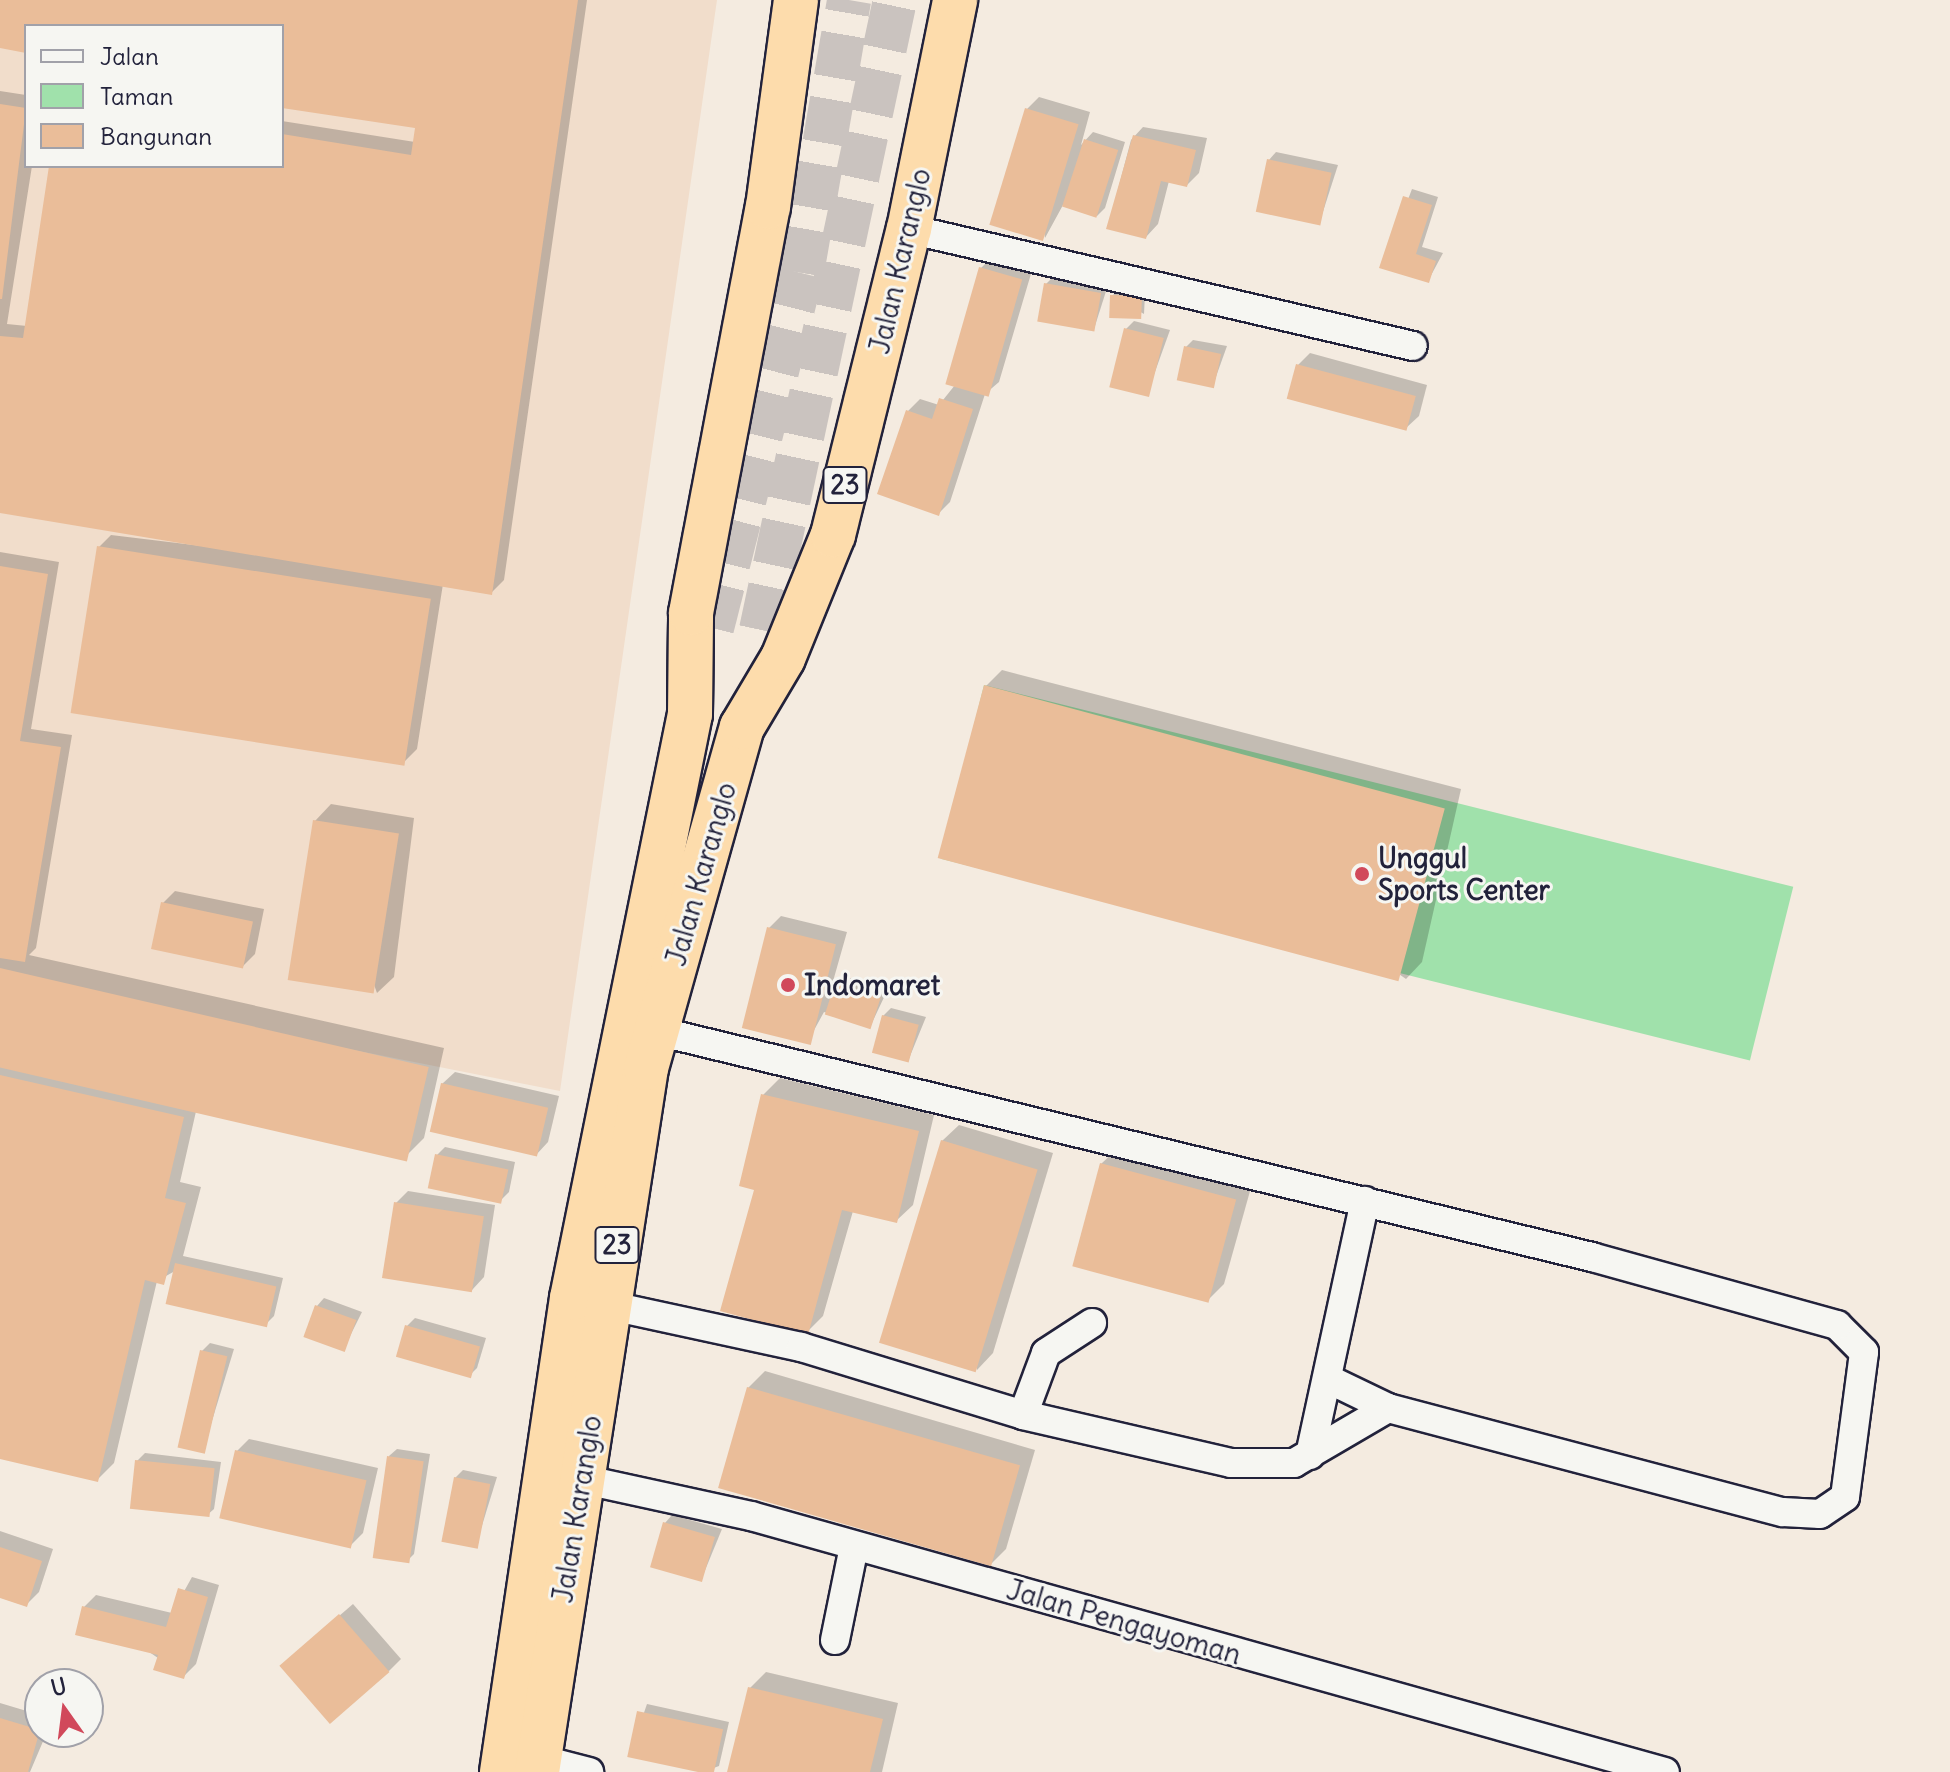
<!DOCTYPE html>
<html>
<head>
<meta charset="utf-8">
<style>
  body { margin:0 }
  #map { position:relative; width:1950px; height:1772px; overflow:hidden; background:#f4ebe0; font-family:Delius,sans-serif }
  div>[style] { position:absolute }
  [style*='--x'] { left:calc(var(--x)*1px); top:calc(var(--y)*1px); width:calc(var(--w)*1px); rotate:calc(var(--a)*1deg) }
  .built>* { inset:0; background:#f1ddcb }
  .green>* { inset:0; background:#a0e1ab; transform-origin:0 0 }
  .shadow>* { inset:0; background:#0003 }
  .building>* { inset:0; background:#eabd99; transform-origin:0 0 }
  .highway-tunnel>* { height:44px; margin-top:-22px; transform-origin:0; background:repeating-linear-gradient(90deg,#cac3bf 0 44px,transparent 0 66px) }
  .roads { filter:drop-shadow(2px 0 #22223b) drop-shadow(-2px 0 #22223b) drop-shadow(0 2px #22223b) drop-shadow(0 -2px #22223b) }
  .street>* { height:28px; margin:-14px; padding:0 14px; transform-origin:14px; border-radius:14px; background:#f6f6f2 }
  .highway>* { height:44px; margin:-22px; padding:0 22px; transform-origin:22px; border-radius:22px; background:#fddcac }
  .dots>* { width:22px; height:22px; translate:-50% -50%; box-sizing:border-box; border:4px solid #f6f6f2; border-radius:50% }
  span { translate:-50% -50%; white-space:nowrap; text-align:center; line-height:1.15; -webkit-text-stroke:6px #f6f6f2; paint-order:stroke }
  .shield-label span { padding:2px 6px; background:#f6f6f2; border:2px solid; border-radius:6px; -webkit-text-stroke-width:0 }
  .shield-label { font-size:26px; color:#22223b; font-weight:700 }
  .street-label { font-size:28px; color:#22223b }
  .poi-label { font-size:28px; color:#22223b; font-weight:700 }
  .left { translate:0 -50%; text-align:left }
  .legend { position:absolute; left:24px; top:24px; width:260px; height:144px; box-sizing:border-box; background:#f6f6f2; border:2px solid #a1a1a9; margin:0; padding:10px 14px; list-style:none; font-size:24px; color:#22223b }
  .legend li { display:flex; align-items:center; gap:16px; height:40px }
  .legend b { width:40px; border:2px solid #a1a1a9 }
  .north { position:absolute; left:24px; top:1668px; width:80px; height:80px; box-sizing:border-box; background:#f6f6f2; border:2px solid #a1a1a9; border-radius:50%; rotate:346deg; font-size:22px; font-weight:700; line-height:32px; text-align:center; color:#22223b }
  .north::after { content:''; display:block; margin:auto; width:28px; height:36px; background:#d1495b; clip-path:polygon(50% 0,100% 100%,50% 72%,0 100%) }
</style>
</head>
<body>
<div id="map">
  <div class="built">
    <div style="clip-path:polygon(evenodd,0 0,717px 0,560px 1091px,0 980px,0 0,26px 26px,282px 26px,282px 166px,26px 166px,26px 26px)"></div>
  </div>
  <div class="green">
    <div style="left:984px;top:685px;width:834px;height:179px;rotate:14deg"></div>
  </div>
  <div class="shadow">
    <div style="clip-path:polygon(0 0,587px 0,504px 580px,492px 592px,443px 584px,417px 749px,405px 761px,99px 547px,111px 535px,227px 549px,0 511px,0 91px,26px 95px,32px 166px,7px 324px,27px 326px,53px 166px,282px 166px,282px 121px,415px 142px,417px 127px,282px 106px,282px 26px,26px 26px,26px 50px,0 46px)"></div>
    <div style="clip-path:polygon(1039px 97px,1090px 112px,1081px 145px,1093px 132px,1125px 142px,1105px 208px,1097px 216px,1063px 205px,1045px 238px,1027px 109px)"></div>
    <div style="clip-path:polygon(1143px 127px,1207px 138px,1199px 173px,1187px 185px,1169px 181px,1158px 224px,1146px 237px,1108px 227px,1131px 140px)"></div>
    <div style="clip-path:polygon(1276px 152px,1338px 165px,1319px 224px,1269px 160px)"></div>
    <div style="clip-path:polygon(1412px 189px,1438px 197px,1422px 247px,1443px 253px,1428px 281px,1382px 267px)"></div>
    <div style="clip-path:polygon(993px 256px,1033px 267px,999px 382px,985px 394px,950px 502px,938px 514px,908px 411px,920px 399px,939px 405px,955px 385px,981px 268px)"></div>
    <div style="clip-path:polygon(1054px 276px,1108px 285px,1094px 329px,1046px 284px)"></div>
    <div style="clip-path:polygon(1116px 292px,1145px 294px,1144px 314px,1112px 296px)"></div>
    <div style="clip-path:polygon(1134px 321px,1170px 330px,1147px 394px,1126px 329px)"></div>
    <div style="clip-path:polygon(1193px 340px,1227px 346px,1213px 385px,1186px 347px)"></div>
    <div style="clip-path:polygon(1310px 353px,1427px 385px,1419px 416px,1406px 428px,1298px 365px)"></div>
    <div style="clip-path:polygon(0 552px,59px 562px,31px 729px,72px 735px,36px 948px,29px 955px,444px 1048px,424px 1138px,408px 1154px,197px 1107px,180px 1182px,201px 1187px,183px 1256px,283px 1278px,274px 1316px,266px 1324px,175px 1271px,157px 1281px,114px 1463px,98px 1479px,0 1457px)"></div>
    <div style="clip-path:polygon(1002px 670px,1461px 789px,1422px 962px,1406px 979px,986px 686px)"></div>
    <div style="clip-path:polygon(331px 804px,414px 818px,394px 977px,377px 993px,315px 821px)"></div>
    <div style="clip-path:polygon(175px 891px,264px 909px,255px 954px,243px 966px,163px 903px)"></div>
    <div style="clip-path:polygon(781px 916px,847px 932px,828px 999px,844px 976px,887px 991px,870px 1027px,824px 1012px,807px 1043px,769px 928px)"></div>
    <div style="clip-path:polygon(891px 1008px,926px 1017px,908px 1061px,883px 1016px)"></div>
    <div style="clip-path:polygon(455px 1072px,559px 1096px,548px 1142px,536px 1155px,442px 1084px)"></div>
    <div style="clip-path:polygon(780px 1078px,934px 1115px,913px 1205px,896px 1221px,853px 1211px,823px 1316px,807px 1332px,756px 1188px,763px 1095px)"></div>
    <div style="clip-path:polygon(959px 1125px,1053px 1153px,993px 1353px,977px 1370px,942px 1141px)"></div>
    <div style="clip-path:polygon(445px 1147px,515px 1162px,509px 1192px,501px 1200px,437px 1155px)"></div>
    <div style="clip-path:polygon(1118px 1148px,1252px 1184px,1224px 1284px,1208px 1300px,1101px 1164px)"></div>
    <div style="clip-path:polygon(408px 1191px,495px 1205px,484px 1277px,472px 1290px,396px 1203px)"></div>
    <div style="clip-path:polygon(324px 1298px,362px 1312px,343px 1350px,317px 1306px)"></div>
    <div style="clip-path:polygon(415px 1318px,486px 1338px,477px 1368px,469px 1376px,407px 1326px)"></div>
    <div style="clip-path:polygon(210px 1343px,234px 1349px,203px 1450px,202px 1351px)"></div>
    <div style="clip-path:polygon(765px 1371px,1035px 1450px,1006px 1549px,989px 1566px,748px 1388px)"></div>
    <div style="clip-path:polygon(249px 1439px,378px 1468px,363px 1533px,351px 1545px,237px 1451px)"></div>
    <div style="clip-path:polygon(397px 1449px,430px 1454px,414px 1554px,406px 1562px,389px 1456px)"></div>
    <div style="clip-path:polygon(145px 1453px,221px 1462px,214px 1509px,206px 1516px,137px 1461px)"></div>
    <div style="clip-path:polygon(463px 1470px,497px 1477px,475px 1548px,455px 1478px)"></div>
    <div style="clip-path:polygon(672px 1515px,722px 1529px,701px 1580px,665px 1523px)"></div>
    <div style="clip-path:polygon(0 1531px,53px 1549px,39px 1592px,27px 1604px,0 1596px)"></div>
    <div style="clip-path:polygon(192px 1577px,219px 1585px,196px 1664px,184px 1676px,84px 1607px,96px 1595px,172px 1613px)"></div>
    <div style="clip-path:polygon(353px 1604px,401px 1659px,389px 1671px,295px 1654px)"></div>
    <div style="clip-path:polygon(766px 1672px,898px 1703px,882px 1772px,729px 1772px,750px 1688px)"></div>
    <div style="clip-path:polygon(0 1703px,40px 1715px,40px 1732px,47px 1732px,30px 1772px,0 1770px)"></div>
    <div style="clip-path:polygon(647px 1704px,729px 1722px,719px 1766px,703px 1772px,629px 1756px)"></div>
  </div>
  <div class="building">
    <div style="clip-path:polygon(0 0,578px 0,492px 595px,0 513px,0 336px,23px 338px,49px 166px,282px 166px,282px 134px,411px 155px,415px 128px,282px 108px,282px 26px,26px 26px,26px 53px,0 48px)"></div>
    <div style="clip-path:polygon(0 104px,26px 108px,2px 299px,0 299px)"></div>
    <div style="left:1025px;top:108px;width:56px;height:122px;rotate:17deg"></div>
    <div style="clip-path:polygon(1133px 135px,1196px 150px,1187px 187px,1161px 181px,1146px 239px,1106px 229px)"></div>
    <div style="left:1084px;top:139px;width:36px;height:71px;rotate:18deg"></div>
    <div style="left:1267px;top:159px;width:66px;height:54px;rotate:12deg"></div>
    <div style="clip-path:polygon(1403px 196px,1432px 205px,1416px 254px,1436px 261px,1429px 283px,1379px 268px)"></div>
    <div style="left:979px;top:267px;width:45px;height:122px;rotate:16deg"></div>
    <div style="left:1044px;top:283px;width:58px;height:39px;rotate:10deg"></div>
    <div style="left:1110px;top:295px;width:32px;height:23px;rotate:2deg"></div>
    <div style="left:1124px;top:328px;width:41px;height:61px;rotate:14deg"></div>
    <div style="left:1184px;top:346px;width:38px;height:35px;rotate:12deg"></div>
    <div style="left:1296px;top:364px;width:124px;height:36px;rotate:15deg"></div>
    <div style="clip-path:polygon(939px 398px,973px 409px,939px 516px,877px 494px,906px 410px,932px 419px)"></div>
    <div style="left:97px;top:546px;width:338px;height:169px;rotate:9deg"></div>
    <div style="clip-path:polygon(0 566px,48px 574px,20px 741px,61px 747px,25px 962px,0 958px)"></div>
    <div style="left:984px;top:685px;width:477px;height:179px;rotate:15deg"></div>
    <div style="left:313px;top:820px;width:87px;height:162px;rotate:9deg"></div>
    <div style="left:161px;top:902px;width:94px;height:48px;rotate:12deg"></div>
    <div style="left:767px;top:927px;width:71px;height:104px;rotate:14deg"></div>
    <div style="left:0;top:968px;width:440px;height:97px;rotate:13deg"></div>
    <div style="left:835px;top:983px;width:48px;height:33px;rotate:18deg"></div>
    <div style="left:882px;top:1015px;width:38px;height:39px;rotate:15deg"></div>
    <div style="clip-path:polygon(0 1075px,184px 1117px,165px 1198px,186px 1203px,164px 1285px,145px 1280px,98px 1482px,0 1459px)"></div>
    <div style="left:441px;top:1083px;width:110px;height:50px;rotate:13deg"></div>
    <div style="clip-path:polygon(761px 1094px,919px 1131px,897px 1223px,842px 1210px,808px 1335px,720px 1311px,754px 1190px,739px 1186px)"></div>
    <div style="left:941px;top:1140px;width:101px;height:212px;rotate:17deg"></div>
    <div style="left:435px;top:1154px;width:75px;height:35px;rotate:12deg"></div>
    <div style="left:1100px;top:1163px;width:141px;height:107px;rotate:15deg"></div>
    <div style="left:394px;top:1202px;width:91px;height:77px;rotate:9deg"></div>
    <div style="left:175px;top:1263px;width:104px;height:42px;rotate:13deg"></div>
    <div style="left:315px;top:1305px;width:44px;height:34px;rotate:20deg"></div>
    <div style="left:405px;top:1325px;width:78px;height:33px;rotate:16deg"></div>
    <div style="left:200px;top:1350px;width:28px;height:100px;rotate:13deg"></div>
    <div style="left:747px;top:1387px;width:284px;height:105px;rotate:16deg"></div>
    <div style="left:235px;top:1450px;width:135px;height:70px;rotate:13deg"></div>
    <div style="left:387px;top:1456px;width:37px;height:103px;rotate:8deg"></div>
    <div style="left:135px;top:1460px;width:80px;height:49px;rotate:6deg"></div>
    <div style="left:454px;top:1477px;width:37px;height:66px;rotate:11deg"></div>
    <div style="left:663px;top:1522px;width:54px;height:47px;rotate:16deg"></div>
    <div style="clip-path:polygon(0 1547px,42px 1561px,27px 1607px,0 1598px)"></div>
    <div style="clip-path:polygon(178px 1588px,208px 1597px,184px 1679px,153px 1670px,158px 1655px,75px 1635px,82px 1606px,166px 1627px)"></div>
    <div style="left:339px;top:1614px;width:77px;height:79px;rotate:49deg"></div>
    <div style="clip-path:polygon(748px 1687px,883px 1719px,870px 1772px,727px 1772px)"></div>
    <div style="left:637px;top:1711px;width:88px;height:47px;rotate:12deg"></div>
    <div style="clip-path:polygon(0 1718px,40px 1730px,28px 1772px,0 1772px)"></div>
  </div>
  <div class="highway-tunnel">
    <div style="--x:712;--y:628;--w:366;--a:-75.8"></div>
    <div style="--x:802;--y:273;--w:277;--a:-80.2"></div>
    <div style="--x:761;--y:630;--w:644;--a:-77.99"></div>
  </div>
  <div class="roads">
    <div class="street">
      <div style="--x:909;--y:229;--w:517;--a:13.07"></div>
      <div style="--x:593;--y:1302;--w:213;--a:12.2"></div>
      <div style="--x:801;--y:1347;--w:232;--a:17"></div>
      <div style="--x:1023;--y:1415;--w:213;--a:13"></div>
      <div style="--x:1231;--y:1463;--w:63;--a:0"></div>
      <div style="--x:1294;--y:1463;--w:109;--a:-30.3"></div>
      <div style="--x:1388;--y:1408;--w:408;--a:14.8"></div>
      <div style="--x:1783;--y:1512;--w:37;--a:3"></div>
      <div style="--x:1820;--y:1514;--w:30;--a:-34"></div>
      <div style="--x:1845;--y:1497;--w:146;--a:-82.5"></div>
      <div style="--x:1864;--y:1352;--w:38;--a:-135"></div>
      <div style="--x:1837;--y:1325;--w:254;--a:-164.5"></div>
      <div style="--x:1592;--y:1257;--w:962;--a:-166.41"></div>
      <div style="--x:1328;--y:1379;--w:67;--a:25.8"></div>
      <div style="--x:1023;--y:1415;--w:66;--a:-69.6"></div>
      <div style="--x:1046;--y:1353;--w:55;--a:-33.1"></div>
      <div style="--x:1310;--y:1455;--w:260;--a:-77.8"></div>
      <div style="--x:581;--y:1479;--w:174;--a:12.3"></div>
      <div style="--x:751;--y:1516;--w:949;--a:15.65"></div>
      <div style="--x:835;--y:1640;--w:95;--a:-78.5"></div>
      <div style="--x:539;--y:1759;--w:52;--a:14.6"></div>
    </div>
    <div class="highway">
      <div style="--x:502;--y:1772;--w:479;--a:-81.6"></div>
      <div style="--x:572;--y:1298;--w:596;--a:-78.58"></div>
      <div style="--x:690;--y:714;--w:101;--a:-89.4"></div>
      <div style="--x:691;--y:613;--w:413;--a:-79.3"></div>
      <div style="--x:768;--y:207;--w:209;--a:-82.3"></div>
      <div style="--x:537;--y:1772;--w:712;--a:-81.2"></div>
      <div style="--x:646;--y:1068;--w:354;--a:-74.3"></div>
      <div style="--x:742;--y:727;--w:80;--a:-59.3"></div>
      <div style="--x:783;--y:658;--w:133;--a:-67.9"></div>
      <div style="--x:833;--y:535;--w:315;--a:-76.1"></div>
      <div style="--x:909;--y:229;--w:234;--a:-78.6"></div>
    </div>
  </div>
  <div class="dots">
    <div style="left:1362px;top:874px;background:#d1495b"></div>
    <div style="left:788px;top:985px;background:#d1495b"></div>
  </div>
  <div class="shield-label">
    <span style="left:845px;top:485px">23</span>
    <span style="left:617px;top:1245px">23</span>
  </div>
  <div class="street-label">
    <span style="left:900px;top:261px;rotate:-77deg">Jalan Karanglo</span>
    <span style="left:701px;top:874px;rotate:-74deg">Jalan Karanglo</span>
    <span style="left:577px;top:1509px;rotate:-81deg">Jalan Karanglo</span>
    <span style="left:1124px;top:1622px;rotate:16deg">Jalan Pengayoman</span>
  </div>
  <div class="poi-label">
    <span class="left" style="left:1378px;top:874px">Unggul<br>Sports Center</span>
    <span class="left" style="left:804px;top:985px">Indomaret</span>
  </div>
  <ul class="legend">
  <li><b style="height:10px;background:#f6f6f2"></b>Jalan</li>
  <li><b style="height:22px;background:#a0e1ab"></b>Taman</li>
  <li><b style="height:22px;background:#eabd99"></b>Bangunan</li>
  </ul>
  <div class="north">U</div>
</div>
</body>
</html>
